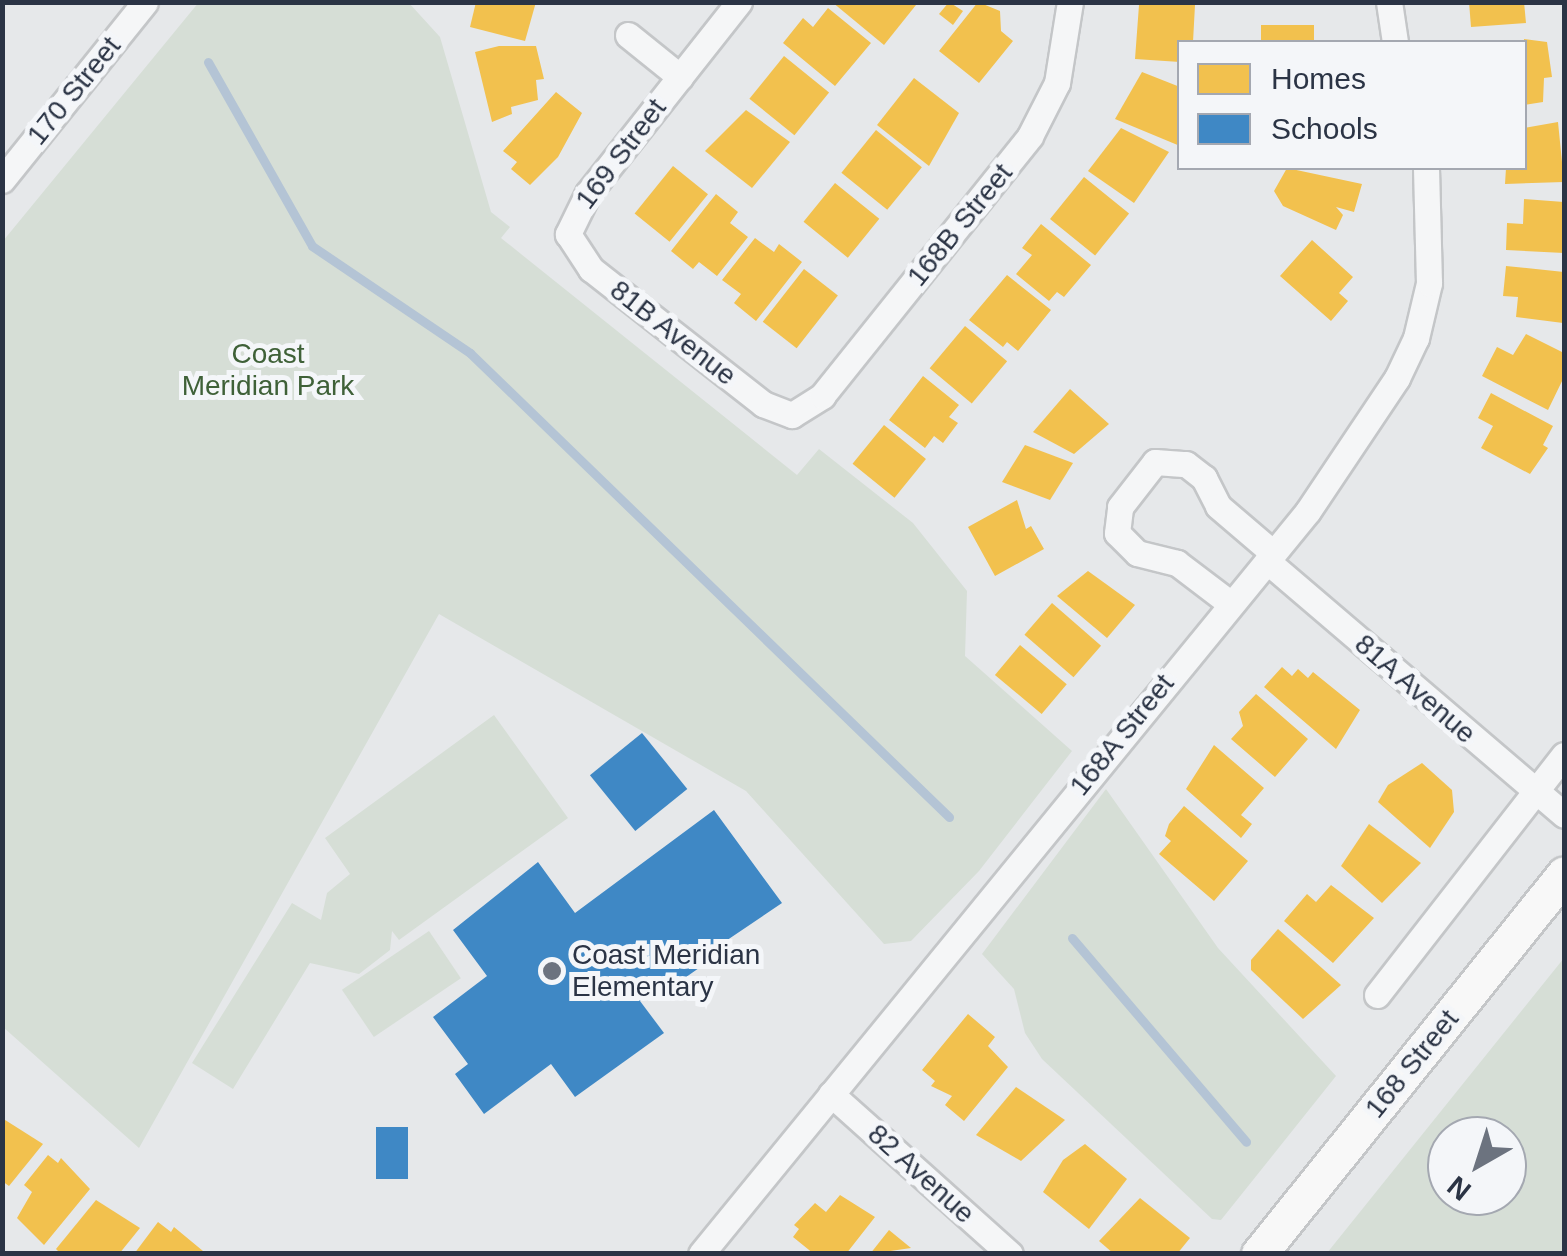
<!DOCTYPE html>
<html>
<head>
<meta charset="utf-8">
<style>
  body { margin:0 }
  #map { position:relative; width:1567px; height:1256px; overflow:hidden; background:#e6e8ea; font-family:Helvetica,sans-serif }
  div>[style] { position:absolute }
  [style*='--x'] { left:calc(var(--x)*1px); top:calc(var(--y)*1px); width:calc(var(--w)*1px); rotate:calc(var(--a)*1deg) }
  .green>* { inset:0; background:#d6ded6; transform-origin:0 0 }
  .homes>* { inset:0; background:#f2c14e; transform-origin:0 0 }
  .schools>* { inset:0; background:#3f88c5; transform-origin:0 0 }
  .stream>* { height:9px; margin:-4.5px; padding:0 4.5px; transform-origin:4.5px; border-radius:4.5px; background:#b4c4d5 }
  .roads { filter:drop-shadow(2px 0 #c4c6c8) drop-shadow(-2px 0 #c4c6c8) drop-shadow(0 2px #c4c6c8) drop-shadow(0 -2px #c4c6c8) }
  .minor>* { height:25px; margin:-12.5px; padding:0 12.5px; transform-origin:12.5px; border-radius:12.5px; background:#f5f6f7 }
  .secondary>* { height:35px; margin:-17.5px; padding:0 17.5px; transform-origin:17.5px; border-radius:17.5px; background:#f8f8f8 }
  .dots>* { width:28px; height:28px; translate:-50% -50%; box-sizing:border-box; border:5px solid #f4f6f9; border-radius:50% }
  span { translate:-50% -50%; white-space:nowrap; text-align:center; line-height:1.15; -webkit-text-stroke:10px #f4f6f9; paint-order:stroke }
  .street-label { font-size:28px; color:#2b3445 }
  .park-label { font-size:28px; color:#3f6138 }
  .poi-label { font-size:28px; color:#2b3445 }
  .left { translate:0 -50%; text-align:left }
  .frame { position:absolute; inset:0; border:5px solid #2b3445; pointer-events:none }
  .legend { position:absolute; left:1177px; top:40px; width:350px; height:130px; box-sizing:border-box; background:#f4f6f9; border:2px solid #a4a8b1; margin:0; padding:12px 18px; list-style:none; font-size:30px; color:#2b3445 }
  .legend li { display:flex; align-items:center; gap:20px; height:50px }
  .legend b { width:50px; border:2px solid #a4a8b1 }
  .north { position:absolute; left:1427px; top:1116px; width:100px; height:100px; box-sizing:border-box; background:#f4f6f9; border:2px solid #a4a8b1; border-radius:50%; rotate:219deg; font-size:28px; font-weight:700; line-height:40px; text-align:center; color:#2b3445 }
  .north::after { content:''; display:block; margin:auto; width:35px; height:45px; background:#6c737f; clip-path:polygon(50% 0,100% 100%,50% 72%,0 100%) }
</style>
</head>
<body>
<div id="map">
  <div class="green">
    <div style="clip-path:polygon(199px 2px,409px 3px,440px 37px,491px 212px,510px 227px,501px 238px,797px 475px,819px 449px,913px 523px,967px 591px,965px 656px,1072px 751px,979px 871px,911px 941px,884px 944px,746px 791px,439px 614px,139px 1148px,3px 1027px,3px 241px)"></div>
    <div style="clip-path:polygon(494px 715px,568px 818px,399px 940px,392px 931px,390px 950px,359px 974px,310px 963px,233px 1089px,192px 1063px,292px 903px,321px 920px,327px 893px,350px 874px,325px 838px)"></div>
    <div style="clip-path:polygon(1106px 789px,1218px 948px,1336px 1076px,1221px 1220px,1212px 1219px,1042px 1059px,1025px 1033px,1014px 989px,982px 954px)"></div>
    <div style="left:429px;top:931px;width:57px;height:105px;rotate:56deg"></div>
    <div style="clip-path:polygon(evenodd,1564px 958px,1564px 1253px,1327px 1253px,1564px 958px,1447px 1136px,1507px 1136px,1507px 1196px,1447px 1196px,1447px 1136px)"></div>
  </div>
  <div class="homes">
    <div style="clip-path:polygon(476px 2px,536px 2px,525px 41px,470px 27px)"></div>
    <div style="clip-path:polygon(832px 2px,913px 2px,916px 5px,884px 45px)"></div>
    <div style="clip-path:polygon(949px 2px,963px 11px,953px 25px,939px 14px)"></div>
    <div style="clip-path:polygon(978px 2px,1000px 11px,1001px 31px,1013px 41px,979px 83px,939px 51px)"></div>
    <div style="clip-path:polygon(1469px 2px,1524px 2px,1526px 23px,1471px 27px)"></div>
    <div style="clip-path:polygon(1187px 4px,1195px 5px,1193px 42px,1180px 42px,1180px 62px,1135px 59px,1139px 5px)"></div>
    <div style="clip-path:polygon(828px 8px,871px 43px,835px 86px,783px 43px,803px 18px,813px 27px)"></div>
    <div style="left:1314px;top:25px;width:17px;height:53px;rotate:90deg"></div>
    <div style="clip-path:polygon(1524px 39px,1547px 42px,1552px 77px,1544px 78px,1543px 102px,1524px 105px)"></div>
    <div style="clip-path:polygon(499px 46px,536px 46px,544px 79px,536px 80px,538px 100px,511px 107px,512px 114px,492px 122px,475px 52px)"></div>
    <div style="left:784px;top:56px;width:58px;height:55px;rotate:39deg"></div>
    <div style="clip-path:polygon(1142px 72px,1180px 87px,1180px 146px,1115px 119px)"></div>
    <div style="clip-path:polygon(914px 78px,959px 113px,929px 166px,877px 125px)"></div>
    <div style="clip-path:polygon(556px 92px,582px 113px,558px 157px,530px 185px,511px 169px,517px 162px,503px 151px)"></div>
    <div style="clip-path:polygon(746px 110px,790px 142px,752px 188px,705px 151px)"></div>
    <div style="clip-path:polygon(1558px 122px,1564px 182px,1505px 184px,1506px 168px,1524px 168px,1524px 128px)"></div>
    <div style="clip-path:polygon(1121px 128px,1169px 152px,1134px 203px,1088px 171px)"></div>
    <div style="left:876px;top:130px;width:59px;height:55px;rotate:39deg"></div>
    <div style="left:673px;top:166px;width:45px;height:61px;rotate:39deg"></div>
    <div style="clip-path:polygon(1287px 168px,1362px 184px,1354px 212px,1336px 207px,1343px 215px,1336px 230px,1283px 206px,1274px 191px)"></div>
    <div style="left:1084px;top:177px;width:58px;height:54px;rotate:39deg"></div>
    <div style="left:835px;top:183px;width:57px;height:50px;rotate:39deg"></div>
    <div style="clip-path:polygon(716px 194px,738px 212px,730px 223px,748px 237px,717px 276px,699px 262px,693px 269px,671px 251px)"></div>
    <div style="clip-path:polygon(1524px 199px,1564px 202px,1564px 253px,1506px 250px,1507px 223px,1523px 224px)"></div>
    <div style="clip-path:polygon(1041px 224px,1091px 265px,1064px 297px,1057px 292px,1049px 301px,1016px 274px,1032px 255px,1022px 248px)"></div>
    <div style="clip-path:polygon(755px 238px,774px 252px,779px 244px,802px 262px,756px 321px,734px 303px,741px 294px,722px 280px)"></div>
    <div style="clip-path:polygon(1312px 240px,1353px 277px,1339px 293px,1348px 301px,1331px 321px,1280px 276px)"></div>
    <div style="clip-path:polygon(1506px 266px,1564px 272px,1563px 323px,1516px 317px,1518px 297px,1503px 296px)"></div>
    <div style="left:804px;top:269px;width:43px;height:67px;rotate:38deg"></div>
    <div style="clip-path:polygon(1007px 275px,1051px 310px,1018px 351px,1007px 342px,1003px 347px,969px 320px)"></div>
    <div style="left:965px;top:326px;width:55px;height:55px;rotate:40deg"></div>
    <div style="clip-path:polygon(1526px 334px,1564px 353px,1564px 377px,1548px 410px,1482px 376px,1497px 347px,1513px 355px)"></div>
    <div style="clip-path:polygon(923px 376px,959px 405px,949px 417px,958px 423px,943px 443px,934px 436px,925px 448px,889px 420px)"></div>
    <div style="clip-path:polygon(1070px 389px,1109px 424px,1074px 454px,1033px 432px)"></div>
    <div style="clip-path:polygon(1491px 393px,1553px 426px,1543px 445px,1548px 448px,1530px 474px,1481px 448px,1493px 426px,1478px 418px)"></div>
    <div style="left:884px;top:425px;width:54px;height:50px;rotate:39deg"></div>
    <div style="clip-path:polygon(1025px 445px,1073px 463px,1050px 500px,1002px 482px)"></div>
    <div style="clip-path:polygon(1017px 500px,1026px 529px,1031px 526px,1044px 549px,995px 576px,968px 527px)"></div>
    <div style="clip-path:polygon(1088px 571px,1135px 605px,1107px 638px,1057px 596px)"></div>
    <div style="left:1052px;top:603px;width:65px;height:42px;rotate:41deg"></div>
    <div style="left:1020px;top:645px;width:61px;height:39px;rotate:40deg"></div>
    <div style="clip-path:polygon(1282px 667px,1292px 676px,1298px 669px,1308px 678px,1313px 672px,1360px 710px,1336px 749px,1264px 687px)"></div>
    <div style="clip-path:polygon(1256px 694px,1308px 739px,1275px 777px,1231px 739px,1243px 726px,1239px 712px)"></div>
    <div style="clip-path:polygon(1214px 745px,1264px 788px,1241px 815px,1252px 824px,1241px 838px,1186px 789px)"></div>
    <div style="clip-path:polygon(1422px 763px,1452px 790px,1454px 812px,1430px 848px,1378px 802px,1388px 785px)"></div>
    <div style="clip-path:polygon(1184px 806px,1248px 861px,1214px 901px,1159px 854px,1171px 841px,1165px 836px,1169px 824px)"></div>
    <div style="clip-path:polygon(1369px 824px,1421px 863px,1382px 903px,1341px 866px)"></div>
    <div style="clip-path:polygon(1331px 885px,1374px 918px,1333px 963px,1284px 921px,1307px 894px,1316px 902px)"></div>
    <div style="clip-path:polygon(1278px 929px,1341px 985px,1303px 1019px,1251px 970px,1251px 960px)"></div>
    <div style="clip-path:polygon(968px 1014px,995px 1037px,988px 1046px,1008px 1067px,964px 1121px,945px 1105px,952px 1096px,931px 1086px,935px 1081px,922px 1070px)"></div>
    <div style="clip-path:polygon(1016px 1087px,1065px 1120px,1021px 1161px,976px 1135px)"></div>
    <div style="clip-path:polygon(2px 1118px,43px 1144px,9px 1186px,2px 1181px)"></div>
    <div style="clip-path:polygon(1085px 1144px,1127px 1179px,1089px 1229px,1043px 1192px,1063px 1160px)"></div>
    <div style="clip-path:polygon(48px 1155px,58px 1163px,61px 1158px,90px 1189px,44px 1245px,17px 1218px,32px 1192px,24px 1185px)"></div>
    <div style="clip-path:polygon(840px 1195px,875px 1217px,846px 1254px,814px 1254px,793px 1237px,799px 1229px,794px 1225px,815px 1203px,826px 1212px)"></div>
    <div style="clip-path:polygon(1140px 1198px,1190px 1238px,1177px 1254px,1114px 1254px,1099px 1241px)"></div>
    <div style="clip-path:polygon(96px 1200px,140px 1228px,119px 1254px,61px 1254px,56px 1249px)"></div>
    <div style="clip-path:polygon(158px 1222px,171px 1232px,174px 1227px,203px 1251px,134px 1254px)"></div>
    <div style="clip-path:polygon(889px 1230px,911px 1248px,870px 1254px)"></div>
  </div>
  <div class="schools">
    <div style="left:642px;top:733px;width:72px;height:67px;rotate:51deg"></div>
    <div style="clip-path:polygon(714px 810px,782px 903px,705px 955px,709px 961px,679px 982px,675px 976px,640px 1001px,664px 1033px,575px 1097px,551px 1064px,484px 1114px,455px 1074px,468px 1064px,433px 1017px,487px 976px,453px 930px,538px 862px,575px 913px)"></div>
    <div style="left:376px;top:1127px;width:32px;height:52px"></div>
  </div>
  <div class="stream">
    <div style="--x:208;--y:62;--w:211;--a:60.5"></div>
    <div style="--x:312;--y:246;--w:191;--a:34.1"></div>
    <div style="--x:470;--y:353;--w:667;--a:44.09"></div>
    <div style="--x:1072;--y:938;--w:268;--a:49.5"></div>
  </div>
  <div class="roads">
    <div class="minor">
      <div style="--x:739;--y:2;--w:243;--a:128.3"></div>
      <div style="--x:588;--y:193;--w:46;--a:116"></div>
      <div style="--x:568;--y:234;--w:42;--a:56.7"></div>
      <div style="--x:591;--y:269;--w:219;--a:38.1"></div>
      <div style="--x:763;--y:404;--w:31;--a:21"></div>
      <div style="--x:792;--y:415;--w:36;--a:-32"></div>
      <div style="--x:822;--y:396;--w:333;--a:-51.3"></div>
      <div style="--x:1030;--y:136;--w:59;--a:-63"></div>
      <div style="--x:1057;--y:83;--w:82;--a:-80.9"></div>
      <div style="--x:1389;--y:2;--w:40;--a:81.5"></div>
      <div style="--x:628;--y:35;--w:67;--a:38.9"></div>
      <div style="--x:2;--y:180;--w:228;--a:-51.2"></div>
      <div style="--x:1267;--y:561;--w:391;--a:40.5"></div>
      <div style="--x:1231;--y:604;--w:68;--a:-142.8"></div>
      <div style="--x:1177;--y:563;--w:41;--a:-166"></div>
      <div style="--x:1137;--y:553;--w:28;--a:-135"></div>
      <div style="--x:1117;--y:533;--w:26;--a:-83"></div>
      <div style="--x:1120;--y:507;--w:57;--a:-52.1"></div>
      <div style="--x:1155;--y:462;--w:31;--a:4"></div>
      <div style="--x:1186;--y:464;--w:23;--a:38"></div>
      <div style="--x:1204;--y:478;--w:31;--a:63"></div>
      <div style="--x:1218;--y:506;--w:72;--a:40.5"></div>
      <div style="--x:1377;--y:995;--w:304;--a:-52.1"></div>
      <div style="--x:831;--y:1094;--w:240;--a:41.8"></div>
      <div style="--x:701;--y:1254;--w:959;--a:-50.75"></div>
      <div style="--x:1308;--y:511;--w:160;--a:-56.2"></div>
      <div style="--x:1397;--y:378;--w:44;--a:-64.6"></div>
      <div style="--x:1416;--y:338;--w:57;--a:-76.7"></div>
      <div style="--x:1429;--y:283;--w:115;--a:-91.5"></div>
    </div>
    <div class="secondary">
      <div style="--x:1259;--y:1254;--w:487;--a:-51.2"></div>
    </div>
  </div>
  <div class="dots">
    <div style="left:552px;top:971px;background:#6c737f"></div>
  </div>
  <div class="street-label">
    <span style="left:74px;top:91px;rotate:-51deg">170 Street</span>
    <span style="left:621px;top:154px;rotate:-53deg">169 Street</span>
    <span style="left:960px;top:225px;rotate:-51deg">168B Street</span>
    <span style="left:673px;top:333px;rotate:38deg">81B Avenue</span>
    <span style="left:1415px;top:689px;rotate:41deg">81A Avenue</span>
    <span style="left:1122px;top:735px;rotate:-51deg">168A Street</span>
    <span style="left:1412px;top:1064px;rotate:-51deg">168 Street</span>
    <span style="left:921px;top:1174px;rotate:42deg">82 Avenue</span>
  </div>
  <div class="park-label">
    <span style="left:268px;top:370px">Coast<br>Meridian Park</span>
  </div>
  <div class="poi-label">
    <span class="left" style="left:572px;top:971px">Coast Meridian<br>Elementary</span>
  </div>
  <div class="frame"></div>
  <ul class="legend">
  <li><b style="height:28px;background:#f2c14e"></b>Homes</li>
  <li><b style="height:28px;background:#3f88c5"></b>Schools</li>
  </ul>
  <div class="north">N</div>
</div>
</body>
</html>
